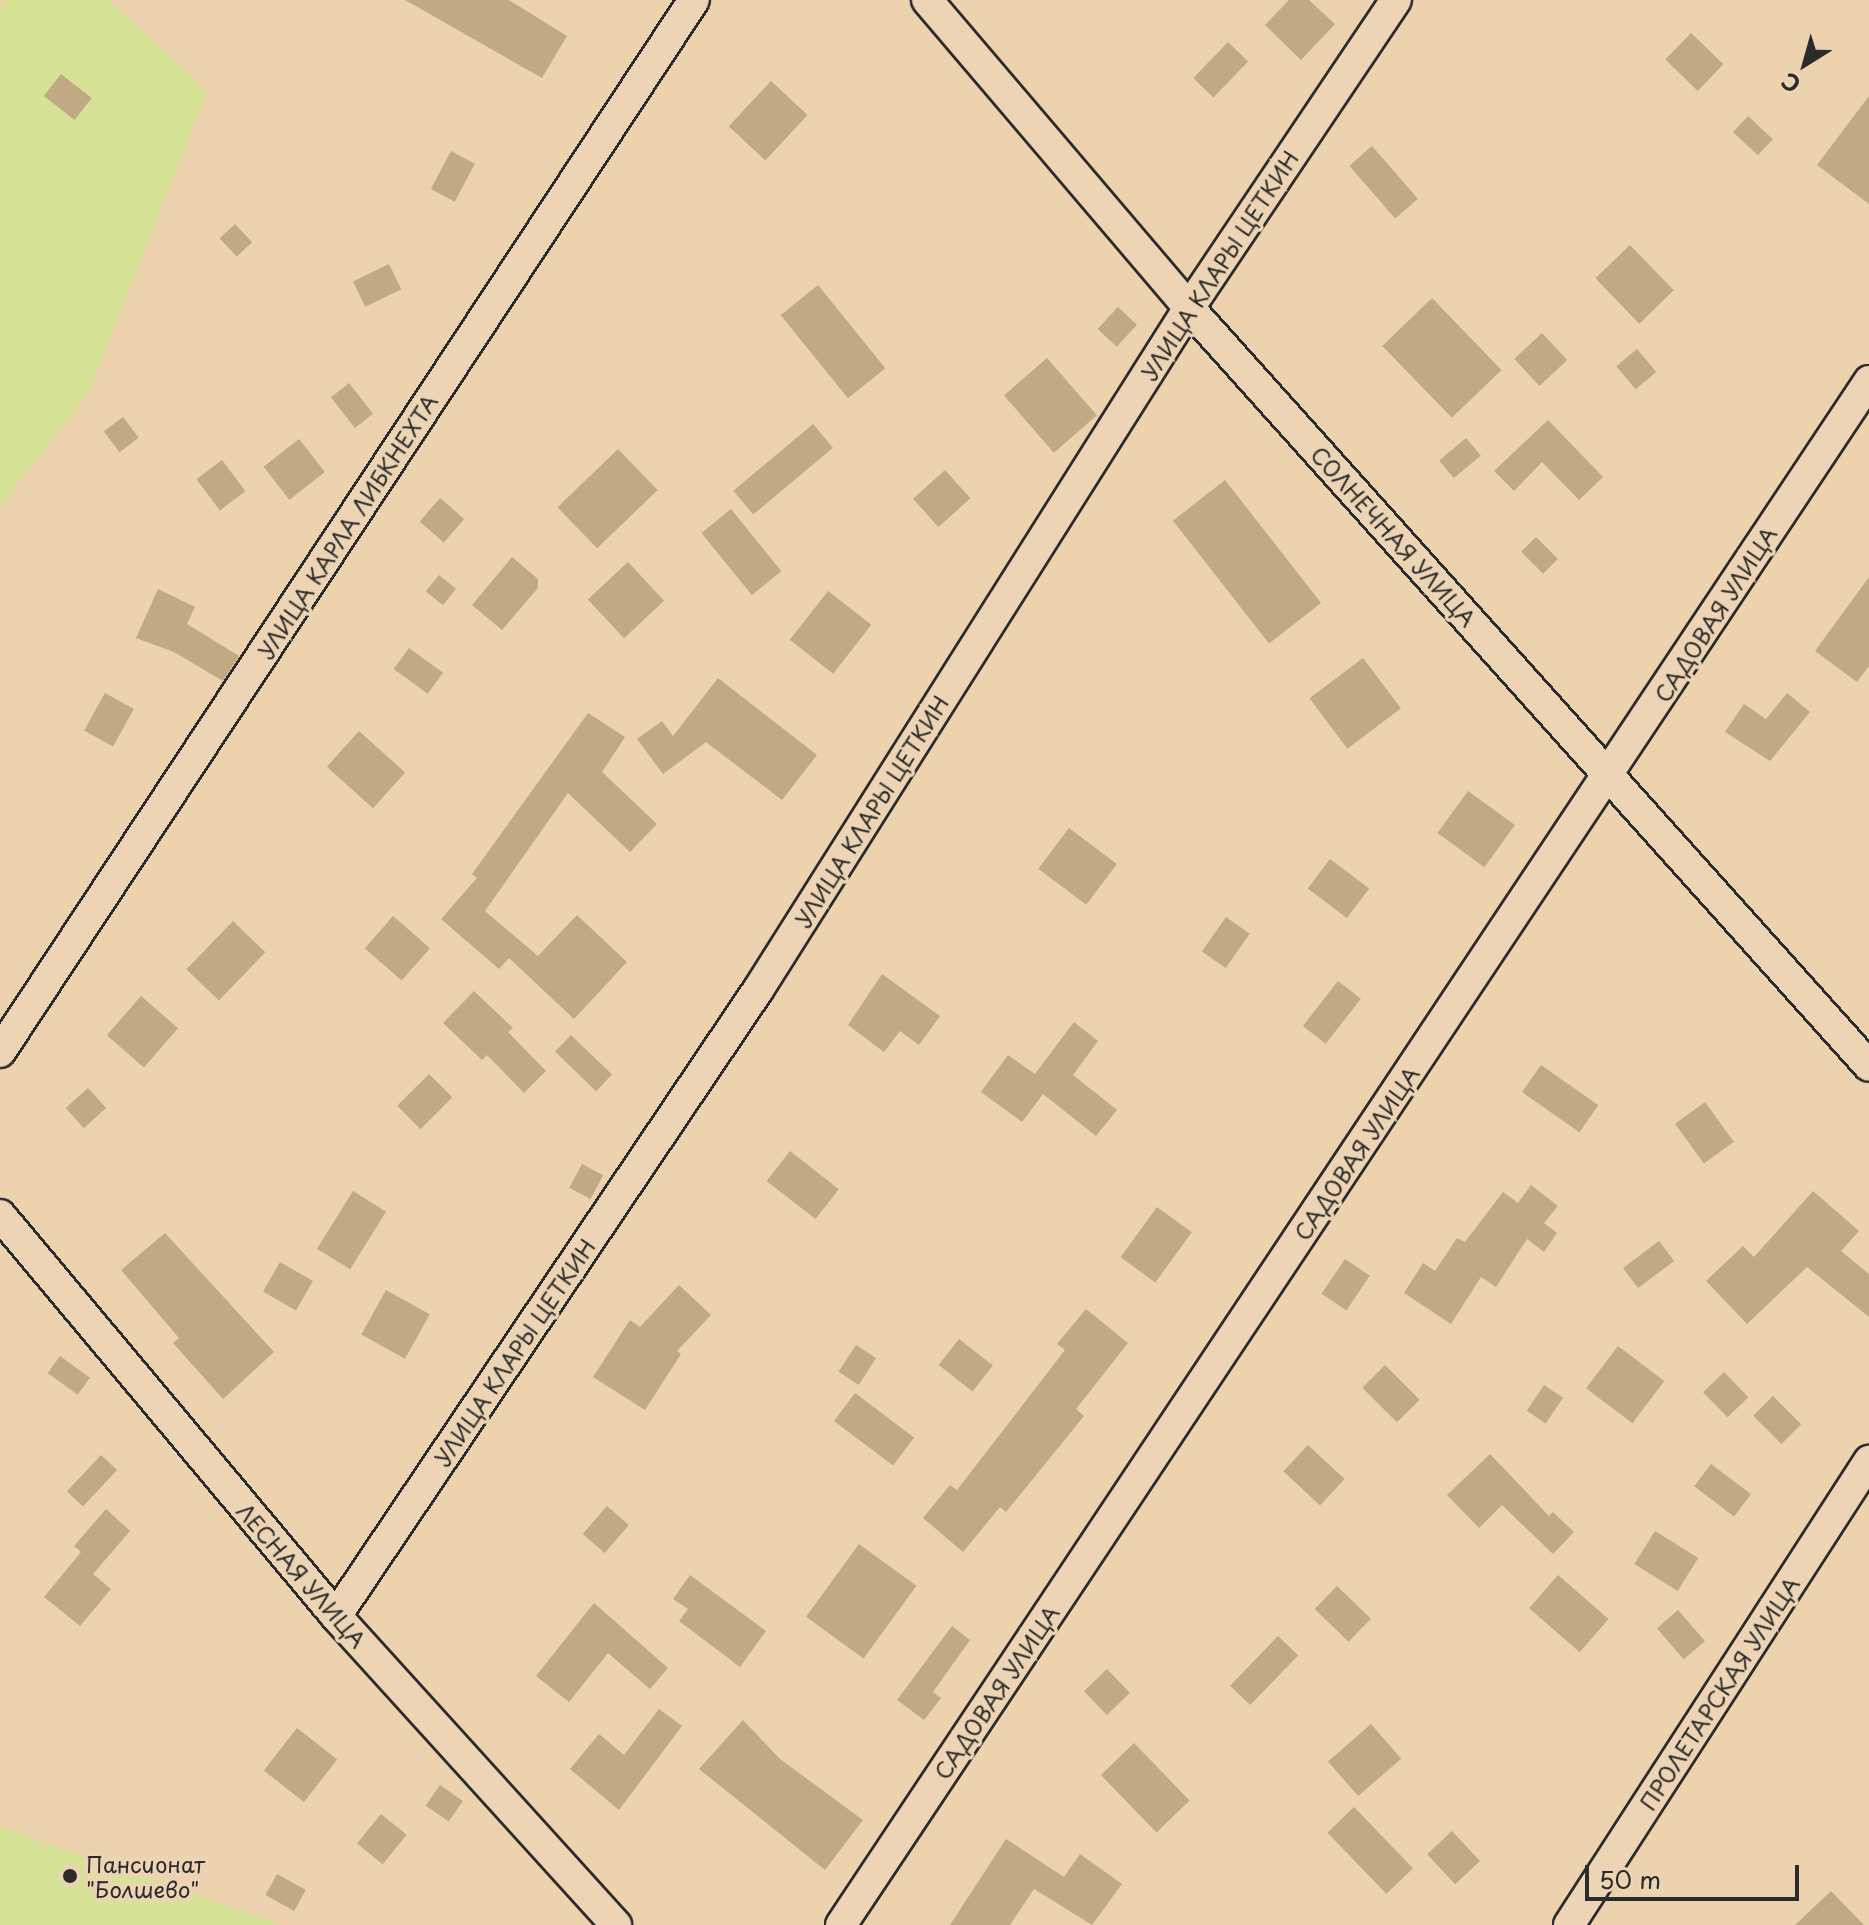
<!DOCTYPE html>
<html>
<head>
<meta charset="utf-8">
<style>
  body { margin:0 }
  #map { position:relative; width:1869px; height:1925px; overflow:hidden; background:#ecd2ad; font-family:"Playpen Sans",sans-serif }
  div>[style] { position:absolute }
  [style*='--x'] { left:calc(var(--x)*1px); top:calc(var(--y)*1px); width:calc(var(--w)*1px); rotate:calc(var(--a)*1deg) }
  .green>* { inset:0; background:#d6e396 }
  .building>* { inset:0; background:#c1a984; transform-origin:0 0 }
  .roads { filter:drop-shadow(2px 0 #2b2b2b) drop-shadow(-2px 0 #2b2b2b) drop-shadow(0 2px #2b2b2b) drop-shadow(0 -2px #2b2b2b) }
  .street>* { height:30px; margin:-15px; padding:0 15px; transform-origin:15px; border-radius:15px; background:#ecd4b4 }
  .dots>* { width:22px; height:22px; translate:-50% -50%; box-sizing:border-box; border:4px solid #ecd4b4; border-radius:50% }
  span { translate:-50% -50%; white-space:nowrap; text-align:center; line-height:1.15; -webkit-text-stroke:7px #ecd4b4; paint-order:stroke }
  .street-label { font-size:22px; color:#2b2b2b }
  .poi-label { font-size:22px; color:#2b2b2b }
  .left { translate:0 -50%; text-align:left }
  .north { position:absolute; left:1765px; top:24px; width:80px; height:80px; -webkit-text-stroke:6px #ecd4b4; paint-order:stroke; rotate:217deg; font-size:22px; font-weight:700; line-height:32px; text-align:center; color:#2b2b2b }
  .north::after { content:''; display:block; margin:auto; width:28px; height:36px; background:#2b2b2b; clip-path:polygon(50% 0,100% 100%,50% 72%,0 100%) }
  .scale { position:absolute; left:1585px; top:1865px; width:214px; height:36px; box-sizing:border-box; border:4px solid #2b2b2b; border-top:0; padding-left:10px; font-size:24px; line-height:28px; white-space:nowrap; color:#2b2b2b; -webkit-text-stroke:6px #ecd4b4; paint-order:stroke }
</style>
</head>
<body>
<div id="map">
  <div class="green">
    <div style="clip-path:polygon(5px 0,109px 0,207px 91px,88px 394px,0 506px,0 7px)"></div>
    <div style="clip-path:polygon(0 1827px,281px 1925px,0 1925px)"></div>
  </div>
  <div class="building">
    <div style="clip-path:polygon(405px 0,509px 0,567px 36px,542px 78px)"></div>
    <div style="clip-path:polygon(1289px 0,1309px 0,1335px 24px,1301px 60px,1265px 25px)"></div>
    <div style="left:1691px;top:33px;width:45px;height:37px;rotate:44deg"></div>
    <div style="left:1228px;top:42px;width:28px;height:50px;rotate:44deg"></div>
    <div style="left:61px;top:74px;width:39px;height:28px;rotate:38deg"></div>
    <div style="left:771px;top:81px;width:50px;height:62px;rotate:43deg"></div>
    <div style="clip-path:polygon(1869px 96px,1869px 204px,1817px 165px)"></div>
    <div style="left:1748px;top:116px;width:34px;height:22px;rotate:43deg"></div>
    <div style="left:1372px;top:146px;width:70px;height:30px;rotate:49deg"></div>
    <div style="left:451px;top:151px;width:27px;height:43px;rotate:28deg"></div>
    <div style="left:235px;top:224px;width:25px;height:21px;rotate:47deg"></div>
    <div style="left:1630px;top:245px;width:63px;height:48px;rotate:46deg"></div>
    <div style="left:389px;top:264px;width:28px;height:40px;rotate:64deg"></div>
    <div style="left:818px;top:285px;width:107px;height:48px;rotate:51deg"></div>
    <div style="left:1432px;top:298px;width:100px;height:69px;rotate:46deg"></div>
    <div style="left:1118px;top:307px;width:26px;height:30px;rotate:43deg"></div>
    <div style="left:1542px;top:333px;width:37px;height:38px;rotate:47deg"></div>
    <div style="left:1637px;top:349px;width:30px;height:27px;rotate:50deg"></div>
    <div style="left:1047px;top:358px;width:76px;height:57px;rotate:49deg"></div>
    <div style="left:349px;top:383px;width:39px;height:23px;rotate:52deg"></div>
    <div style="left:123px;top:417px;width:26px;height:24px;rotate:53deg"></div>
    <div style="clip-path:polygon(1548px 420px,1603px 477px,1579px 500px,1542px 462px,1514px 491px,1494px 471px)"></div>
    <div style="left:813px;top:424px;width:31px;height:104px;rotate:50deg"></div>
    <div style="left:1466px;top:438px;width:23px;height:35px;rotate:50deg"></div>
    <div style="left:299px;top:439px;width:42px;height:45px;rotate:52deg"></div>
    <div style="left:618px;top:449px;width:57px;height:84px;rotate:46deg"></div>
    <div style="left:222px;top:460px;width:39px;height:32px;rotate:53deg"></div>
    <div style="left:945px;top:470px;width:38px;height:43px;rotate:48deg"></div>
    <div style="left:1225px;top:480px;width:156px;height:66px;rotate:52deg"></div>
    <div style="left:440px;top:498px;width:32px;height:31px;rotate:41deg"></div>
    <div style="left:731px;top:509px;width:80px;height:38px;rotate:51deg"></div>
    <div style="left:1536px;top:537px;width:31px;height:21px;rotate:45deg"></div>
    <div style="clip-path:polygon(512px 557px,538px 579px,538px 588px,502px 630px,472px 605px)"></div>
    <div style="left:628px;top:562px;width:53px;height:55px;rotate:47deg"></div>
    <div style="left:439px;top:575px;width:22px;height:21px;rotate:39deg"></div>
    <div style="clip-path:polygon(1869px 577px,1869px 666px,1857px 682px,1815px 651px)"></div>
    <div style="clip-path:polygon(158px 589px,195px 607px,187px 624px,239px 656px,223px 681px,174px 652px,136px 638px)"></div>
    <div style="left:828px;top:591px;width:55px;height:62px;rotate:38deg"></div>
    <div style="left:409px;top:648px;width:42px;height:26px;rotate:36deg"></div>
    <div style="left:1363px;top:658px;width:63px;height:67px;rotate:53deg"></div>
    <div style="clip-path:polygon(718px 678px,817px 755px,782px 800px,706px 742px,663px 774px,637px 739px,662px 721px,673px 736px)"></div>
    <div style="left:105px;top:693px;width:33px;height:43px;rotate:29deg"></div>
    <div style="clip-path:polygon(1787px 693px,1810px 712px,1770px 761px,1725px 732px,1744px 704px,1766px 719px)"></div>
    <div style="clip-path:polygon(588px 713px,625px 737px,602px 772px,657px 824px,630px 852px,568px 793px,485px 911px,538px 956px,577px 915px,627px 962px,574px 1019px,509px 958px,499px 969px,441px 919px,477px 878px,472px 874px)"></div>
    <div style="left:359px;top:731px;width:62px;height:48px;rotate:42deg"></div>
    <div style="left:1468px;top:791px;width:58px;height:52px;rotate:36deg"></div>
    <div style="left:1069px;top:828px;width:60px;height:51px;rotate:37deg"></div>
    <div style="left:1330px;top:859px;width:49px;height:37px;rotate:37deg"></div>
    <div style="left:393px;top:916px;width:49px;height:43px;rotate:41deg"></div>
    <div style="left:1226px;top:917px;width:29px;height:42px;rotate:35deg"></div>
    <div style="left:233px;top:921px;width:45px;height:67px;rotate:44deg"></div>
    <div style="clip-path:polygon(882px 974px,940px 1016px,919px 1045px,900px 1031px,884px 1052px,848px 1025px)"></div>
    <div style="left:1338px;top:981px;width:29px;height:57px;rotate:38deg"></div>
    <div style="clip-path:polygon(474px 991px,513px 1028px,508px 1032px,546px 1071px,524px 1093px,487px 1055px,482px 1060px,443px 1023px)"></div>
    <div style="left:141px;top:996px;width:49px;height:52px;rotate:41deg"></div>
    <div style="clip-path:polygon(1074px 1022px,1098px 1041px,1073px 1075px,1117px 1110px,1096px 1136px,1043px 1094px,1022px 1122px,981px 1092px,1008px 1055px,1035px 1074px)"></div>
    <div style="left:571px;top:1035px;width:57px;height:23px;rotate:44deg"></div>
    <div style="left:1541px;top:1065px;width:70px;height:33px;rotate:35deg"></div>
    <div style="left:429px;top:1074px;width:33px;height:45px;rotate:45deg"></div>
    <div style="left:88px;top:1088px;width:27px;height:30px;rotate:48deg"></div>
    <div style="left:1705px;top:1102px;width:49px;height:37px;rotate:54deg"></div>
    <div style="left:790px;top:1151px;width:62px;height:38px;rotate:38deg"></div>
    <div style="left:582px;top:1164px;width:24px;height:27px;rotate:28deg"></div>
    <div style="clip-path:polygon(1531px 1185px,1558px 1206px,1544px 1223px,1557px 1233px,1544px 1252px,1527px 1239px,1496px 1287px,1481px 1277px,1451px 1324px,1404px 1293px,1423px 1263px,1435px 1271px,1457px 1238px,1465px 1242px,1503px 1192px,1518px 1203px)"></div>
    <div style="left:353px;top:1191px;width:39px;height:68px;rotate:32deg"></div>
    <div style="clip-path:polygon(1813px 1191px,1859px 1231px,1841px 1251px,1869px 1274px,1869px 1317px,1807px 1267px,1747px 1324px,1706px 1281px,1743px 1246px,1754px 1257px)"></div>
    <div style="left:1157px;top:1207px;width:43px;height:62px;rotate:36deg"></div>
    <div style="clip-path:polygon(165px 1233px,274px 1352px,223px 1399px,173px 1343px,179px 1338px,121px 1270px)"></div>
    <div style="left:1659px;top:1241px;width:25px;height:45px;rotate:53deg"></div>
    <div style="left:1345px;top:1259px;width:30px;height:42px;rotate:34deg"></div>
    <div style="left:280px;top:1262px;width:38px;height:34px;rotate:30deg"></div>
    <div style="clip-path:polygon(679px 1285px,711px 1315px,677px 1351px,681px 1354px,645px 1410px,593px 1377px,630px 1320px,640px 1327px)"></div>
    <div style="left:386px;top:1290px;width:50px;height:51px;rotate:29deg"></div>
    <div style="clip-path:polygon(1086px 1309px,1128px 1343px,1076px 1409px,1084px 1416px,1006px 1512px,1000px 1507px,963px 1552px,923px 1518px,950px 1485px,957px 1490px,1065px 1350px,1057px 1344px)"></div>
    <div style="left:959px;top:1339px;width:43px;height:33px;rotate:38deg"></div>
    <div style="left:856px;top:1345px;width:24px;height:32px;rotate:33deg"></div>
    <div style="left:1618px;top:1346px;width:58px;height:53px;rotate:37deg"></div>
    <div style="left:60px;top:1356px;width:37px;height:21px;rotate:36deg"></div>
    <div style="left:1385px;top:1365px;width:49px;height:32px;rotate:45deg"></div>
    <div style="left:1724px;top:1372px;width:35px;height:29px;rotate:46deg"></div>
    <div style="left:1544px;top:1385px;width:23px;height:31px;rotate:34deg"></div>
    <div style="left:855px;top:1393px;width:74px;height:35px;rotate:37deg"></div>
    <div style="left:1773px;top:1396px;width:40px;height:28px;rotate:45deg"></div>
    <div style="left:1308px;top:1445px;width:50px;height:36px;rotate:43deg"></div>
    <div style="clip-path:polygon(1490px 1454px,1549px 1516px,1553px 1512px,1574px 1532px,1553px 1554px,1502px 1505px,1479px 1528px,1447px 1495px)"></div>
    <div style="left:101px;top:1455px;width:22px;height:50px;rotate:43deg"></div>
    <div style="left:1711px;top:1464px;width:50px;height:28px;rotate:37deg"></div>
    <div style="left:607px;top:1506px;width:29px;height:37px;rotate:41deg"></div>
    <div style="clip-path:polygon(106px 1509px,130px 1531px,93px 1574px,111px 1589px,80px 1626px,44px 1597px,81px 1552px,74px 1546px)"></div>
    <div style="left:1655px;top:1531px;width:51px;height:39px;rotate:32deg"></div>
    <div style="left:859px;top:1544px;width:71px;height:90px;rotate:36deg"></div>
    <div style="clip-path:polygon(690px 1575px,766px 1631px,740px 1667px,679px 1621px,688px 1609px,673px 1599px)"></div>
    <div style="left:1558px;top:1575px;width:67px;height:44px;rotate:41deg"></div>
    <div style="left:1337px;top:1586px;width:47px;height:32px;rotate:44deg"></div>
    <div style="clip-path:polygon(594px 1603px,668px 1668px,650px 1689px,608px 1653px,569px 1702px,536px 1676px)"></div>
    <div style="left:1678px;top:1610px;width:41px;height:28px;rotate:49deg"></div>
    <div style="clip-path:polygon(952px 1626px,970px 1640px,933px 1692px,941px 1698px,924px 1720px,897px 1700px)"></div>
    <div style="left:1278px;top:1636px;width:28px;height:69px;rotate:44deg"></div>
    <div style="left:1107px;top:1669px;width:33px;height:32px;rotate:46deg"></div>
    <div style="clip-path:polygon(659px 1709px,682px 1726px,619px 1810px,570px 1769px,599px 1734px,624px 1755px)"></div>
    <div style="clip-path:polygon(743px 1720px,780px 1759px,863px 1820px,825px 1870px,699px 1769px)"></div>
    <div style="left:1371px;top:1724px;width:46px;height:57px;rotate:49deg"></div>
    <div style="left:297px;top:1728px;width:51px;height:54px;rotate:38deg"></div>
    <div style="left:1134px;top:1743px;width:80px;height:46px;rotate:46deg"></div>
    <div style="left:440px;top:1785px;width:28px;height:25px;rotate:35deg"></div>
    <div style="left:1354px;top:1807px;width:85px;height:37px;rotate:46deg"></div>
    <div style="left:381px;top:1814px;width:33px;height:38px;rotate:39deg"></div>
    <div style="left:1452px;top:1831px;width:41px;height:34px;rotate:47deg"></div>
    <div style="clip-path:polygon(1006px 1839px,1064px 1877px,1080px 1854px,1122px 1884px,1092px 1925px,1034px 1889px,1010px 1925px,950px 1925px)"></div>
    <div style="left:277px;top:1874px;width:33px;height:24px;rotate:29deg"></div>
    <div style="clip-path:polygon(1831px 1891px,1864px 1925px,1795px 1925px)"></div>
  </div>
  <div class="roads">
    <div class="street">
      <div style="--x:927;--y:0;--w:404;--a:49.6"></div>
      <div style="--x:1189;--y:308;--w:1018;--a:48.1"></div>
      <div style="--x:0;--y:1052;--w:1260;--a:-56.59"></div>
      <div style="--x:0;--y:1215;--w:523;--a:50.04"></div>
      <div style="--x:336;--y:1616;--w:417;--a:47.8"></div>
      <div style="--x:336;--y:1616;--w:755;--a:-56.02"></div>
      <div style="--x:758;--y:990;--w:807;--a:-57.71"></div>
      <div style="--x:1189;--y:308;--w:371;--a:-56.1"></div>
      <div style="--x:841;--y:1925;--w:1855;--a:-56.34"></div>
      <div style="--x:1569;--y:1925;--w:553;--a:-57.12"></div>
    </div>
  </div>
  <div class="dots">
    <div style="left:70px;top:1876px;background:#2b2b2b"></div>
  </div>
  <div class="street-label">
    <span style="left:1219px;top:265px;rotate:-57deg">УЛИЦА КЛАРЫ ЦЕТКИН</span>
    <span style="left:347px;top:526px;rotate:-57deg">УЛИЦА КАРЛА ЛИБКНЕХТА</span>
    <span style="left:1394px;top:536px;rotate:48deg">СОЛНЕЧНАЯ УЛИЦА</span>
    <span style="left:1715px;top:614px;rotate:-57deg">САДОВАЯ УЛИЦА</span>
    <span style="left:871px;top:811px;rotate:-58deg">УЛИЦА КЛАРЫ ЦЕТКИН</span>
    <span style="left:1356px;top:1153px;rotate:-56deg">САДОВАЯ УЛИЦА</span>
    <span style="left:514px;top:1352px;rotate:-56deg">УЛИЦА КЛАРЫ ЦЕТКИН</span>
    <span style="left:302px;top:1575px;rotate:49deg">ЛЕСНАЯ УЛИЦА</span>
    <span style="left:996px;top:1692px;rotate:-56deg">САДОВАЯ УЛИЦА</span>
    <span style="left:1719px;top:1693px;rotate:-57deg">ПРОЛЕТАРСКАЯ УЛИЦА</span>
  </div>
  <div class="poi-label">
    <span class="left" style="left:86px;top:1876px">Пансионат<br>"Болшево"</span>
  </div>
  <div class="north">С</div>
  <div class="scale">50 m</div>
</div>
</body>
</html>
